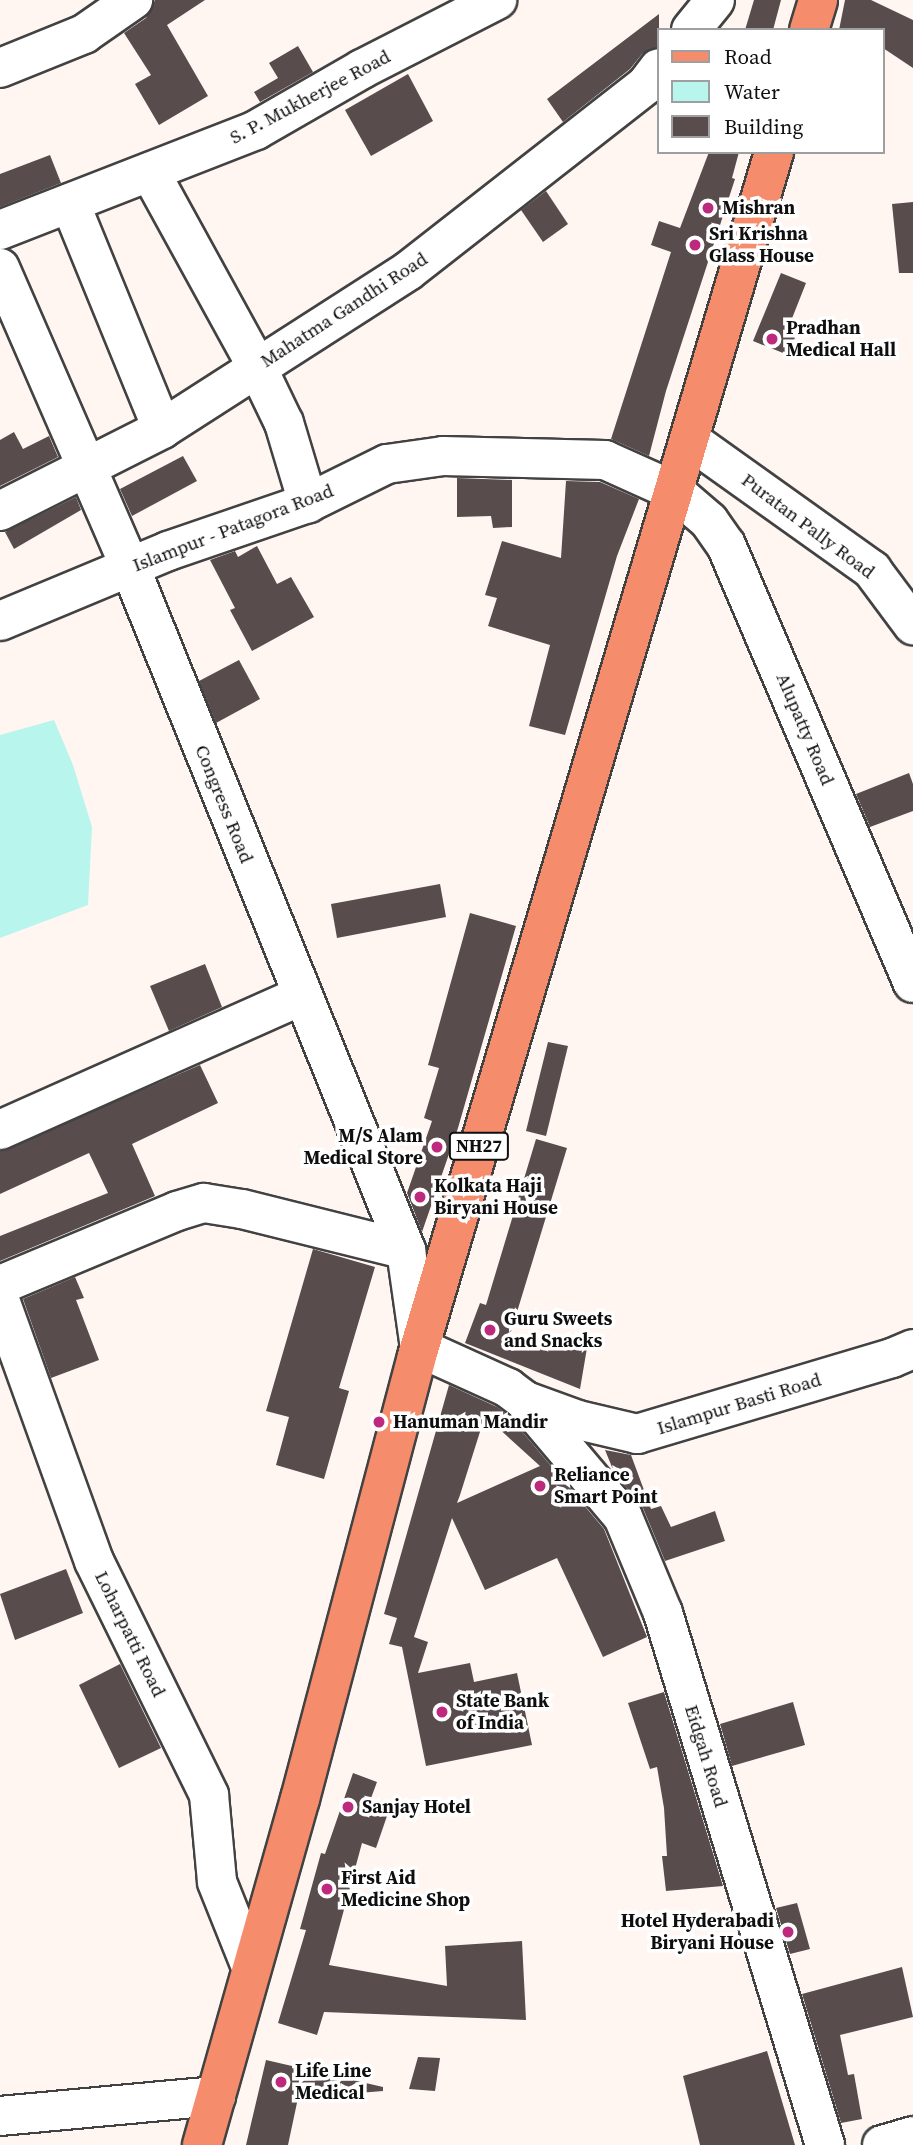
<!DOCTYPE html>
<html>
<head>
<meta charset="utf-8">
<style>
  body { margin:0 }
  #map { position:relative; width:913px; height:2145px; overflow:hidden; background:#fff6f2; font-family:"Source Serif 4",serif }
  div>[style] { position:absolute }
  .water>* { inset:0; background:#b8f5ec }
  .building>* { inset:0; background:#584c4d }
  .roads { filter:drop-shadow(2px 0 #424242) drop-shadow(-2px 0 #424242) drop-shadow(0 2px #424242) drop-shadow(0 -2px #424242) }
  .minor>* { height:38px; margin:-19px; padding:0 19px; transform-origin:19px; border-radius:19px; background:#fff }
  .major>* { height:38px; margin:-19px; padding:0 19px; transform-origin:19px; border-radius:19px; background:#f58d6c }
  .dots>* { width:19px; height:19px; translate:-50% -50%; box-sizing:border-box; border:4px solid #fff; border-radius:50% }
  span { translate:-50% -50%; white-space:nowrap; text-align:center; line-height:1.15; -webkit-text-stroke:7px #fff; paint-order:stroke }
  .shield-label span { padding:2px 5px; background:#fff; border:2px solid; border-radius:5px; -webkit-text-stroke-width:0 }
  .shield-label { font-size:18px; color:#0f0f0f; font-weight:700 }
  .street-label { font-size:19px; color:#0f0f0f }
  .poi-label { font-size:19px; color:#0f0f0f; font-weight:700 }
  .left { translate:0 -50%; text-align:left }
  .right { translate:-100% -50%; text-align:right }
  .legend { position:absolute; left:657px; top:28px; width:228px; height:126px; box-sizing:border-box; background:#fff; border:2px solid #9f9f9f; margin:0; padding:9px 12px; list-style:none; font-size:21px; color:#0f0f0f }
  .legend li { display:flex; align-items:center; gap:14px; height:35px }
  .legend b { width:35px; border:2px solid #9f9f9f }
</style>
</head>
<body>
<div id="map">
  <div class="water">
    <div style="clip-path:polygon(54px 720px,73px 765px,92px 827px,88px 905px,0 938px,0 735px)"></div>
  </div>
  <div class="building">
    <div style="clip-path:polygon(155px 0,205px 0,167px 25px,208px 96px,159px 125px,135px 84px,151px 75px,124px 33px,146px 18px)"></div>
    <div style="clip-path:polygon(754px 0,781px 0,773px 30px,745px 30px)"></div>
    <div style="clip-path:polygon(845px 0,871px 0,913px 20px,913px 68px,883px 48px,883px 30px,839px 30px)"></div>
    <div style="clip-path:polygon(659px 14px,659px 47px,642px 54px,630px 69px,563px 122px,547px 99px)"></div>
    <div style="clip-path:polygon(298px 46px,313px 72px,260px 102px,254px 92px,278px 78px,269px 63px)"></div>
    <div style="clip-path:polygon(408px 74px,433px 121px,371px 156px,345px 110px)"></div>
    <div style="clip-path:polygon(709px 152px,739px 152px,732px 178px,735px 179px,666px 391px,649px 456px,611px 439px,671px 252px,651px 245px,659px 221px,680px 228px)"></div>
    <div style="clip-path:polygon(50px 155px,61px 183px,0 207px,0 174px)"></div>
    <div style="clip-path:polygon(546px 191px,568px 224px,543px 242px,521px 210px)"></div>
    <div style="clip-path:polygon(913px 202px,913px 273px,899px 273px,892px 204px)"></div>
    <div style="clip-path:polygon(781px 273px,806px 283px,791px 321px,800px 325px,788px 355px,753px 341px)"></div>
    <div style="clip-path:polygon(14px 432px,23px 449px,49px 436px,58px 457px,0 486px,0 440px)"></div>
    <div style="clip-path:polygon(183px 456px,197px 481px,132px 516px,120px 489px)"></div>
    <div style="clip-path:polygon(457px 478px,512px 480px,512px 527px,493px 528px,491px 516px,457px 517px)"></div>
    <div style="clip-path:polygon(566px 481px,600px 482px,639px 499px,617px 556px,565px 735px,529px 726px,550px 645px,488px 626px,497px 598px,485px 595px,502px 541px,561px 558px)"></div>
    <div style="clip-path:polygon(76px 497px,81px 510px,14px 549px,5px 532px)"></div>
    <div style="clip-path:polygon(257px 546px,277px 584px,291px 577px,314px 617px,252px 651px,230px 610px,235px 608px,210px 560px,235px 551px,238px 557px)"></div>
    <div style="clip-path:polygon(239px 660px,260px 699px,216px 723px,199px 681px)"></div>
    <div style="clip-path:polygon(909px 773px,913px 784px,913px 811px,870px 827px,856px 794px)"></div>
    <div style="clip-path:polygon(440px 884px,446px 917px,337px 938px,331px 904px)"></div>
    <div style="clip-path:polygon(470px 913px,516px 926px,458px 1128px,422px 1232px,407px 1193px,432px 1121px,424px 1118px,439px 1068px,428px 1065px)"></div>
    <div style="clip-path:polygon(205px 964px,222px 1007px,169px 1031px,150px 986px)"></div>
    <div style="clip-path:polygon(548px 1042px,568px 1046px,546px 1136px,526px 1131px)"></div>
    <div style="clip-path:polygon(200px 1065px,218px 1103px,132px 1144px,155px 1196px,0 1261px,0 1236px,108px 1193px,89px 1153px,0 1194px,0 1151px)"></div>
    <div style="clip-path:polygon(536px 1139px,567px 1148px,510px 1335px,587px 1348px,580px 1389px,465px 1343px,480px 1303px,486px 1305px)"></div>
    <div style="clip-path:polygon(313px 1249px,375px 1267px,339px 1388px,349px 1391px,324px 1479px,276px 1465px,289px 1417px,266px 1411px)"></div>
    <div style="clip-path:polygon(75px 1277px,84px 1298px,76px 1300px,99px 1360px,51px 1378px,23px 1299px)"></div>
    <div style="clip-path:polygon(evenodd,449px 1385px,497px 1407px,509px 1416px,604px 1529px,647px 1637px,603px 1657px,557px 1558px,485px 1590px,452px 1518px,414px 1637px,428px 1642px,418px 1673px,470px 1663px,474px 1682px,517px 1673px,532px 1745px,426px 1766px,402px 1647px,389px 1644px,397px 1618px,384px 1614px,449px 1385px,485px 1416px,540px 1466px,457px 1503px,460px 1495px,485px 1416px)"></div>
    <div style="clip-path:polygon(605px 1450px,631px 1455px,651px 1509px,661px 1506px,671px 1527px,715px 1511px,725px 1541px,665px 1561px,643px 1508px,614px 1472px)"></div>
    <div style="clip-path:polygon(66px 1569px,83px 1613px,15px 1640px,0 1594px)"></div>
    <div style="clip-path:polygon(120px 1664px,161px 1748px,119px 1768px,79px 1685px)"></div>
    <div style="clip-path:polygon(664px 1692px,723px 1886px,666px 1891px,662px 1856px,667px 1856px,664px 1808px,657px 1767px,650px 1769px,628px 1703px)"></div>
    <div style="clip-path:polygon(793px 1702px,805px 1745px,732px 1766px,720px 1724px)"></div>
    <div style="clip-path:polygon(353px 1773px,377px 1782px,367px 1809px,387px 1816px,376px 1848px,362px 1843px,329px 1965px,447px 1986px,445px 1946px,522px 1941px,526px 2020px,324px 2012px,317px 2035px,278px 2023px,306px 1930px,300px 1929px,321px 1853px,325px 1854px)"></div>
    <div style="clip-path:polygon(797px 1903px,810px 1949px,790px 1954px,776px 1908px)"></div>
    <div style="clip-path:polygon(902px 1967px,913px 2017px,840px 2035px,848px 2075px,854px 2074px,862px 2119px,841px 2123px,802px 1994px)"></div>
    <div style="clip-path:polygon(767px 2051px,795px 2145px,700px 2145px,683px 2076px)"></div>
    <div style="clip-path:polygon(418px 2057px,440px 2058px,435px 2091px,409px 2089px)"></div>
    <div style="clip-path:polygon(266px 2060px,383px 2087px,383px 2091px,298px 2098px,288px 2145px,246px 2145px)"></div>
  </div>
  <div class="roads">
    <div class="minor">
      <div style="left:691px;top:30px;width:38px;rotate:-51deg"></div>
      <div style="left:0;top:68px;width:91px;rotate:-22deg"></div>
      <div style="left:84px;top:34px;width:60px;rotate:-34.8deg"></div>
      <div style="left:150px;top:172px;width:222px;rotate:61.2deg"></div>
      <div style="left:257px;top:367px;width:62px;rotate:64.3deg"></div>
      <div style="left:284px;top:423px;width:84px;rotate:73.3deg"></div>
      <div style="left:70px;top:203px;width:244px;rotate:67.8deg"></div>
      <div style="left:0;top:230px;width:275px;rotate:-21.3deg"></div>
      <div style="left:256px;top:130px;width:122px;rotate:-29.9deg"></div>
      <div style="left:362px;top:69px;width:152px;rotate:-27.1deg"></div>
      <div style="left:0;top:268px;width:326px;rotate:66.5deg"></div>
      <div style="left:130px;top:567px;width:737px;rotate:68deg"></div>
      <div style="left:406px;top:1250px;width:99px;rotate:81.9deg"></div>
      <div style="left:420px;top:1348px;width:97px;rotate:24.4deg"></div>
      <div style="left:508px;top:1388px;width:20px;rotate:37deg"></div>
      <div style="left:524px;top:1400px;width:153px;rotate:49.8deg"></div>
      <div style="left:623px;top:1517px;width:104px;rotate:67.4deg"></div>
      <div style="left:663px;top:1613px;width:556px;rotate:73.06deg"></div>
      <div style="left:690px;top:440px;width:224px;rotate:35.5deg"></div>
      <div style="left:872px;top:570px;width:69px;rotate:53.3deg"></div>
      <div style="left:0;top:511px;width:182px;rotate:-26.8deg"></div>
      <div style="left:162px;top:429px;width:292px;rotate:-32.7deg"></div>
      <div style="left:408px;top:271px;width:302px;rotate:-38deg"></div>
      <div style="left:646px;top:85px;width:21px;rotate:-53deg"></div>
      <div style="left:0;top:621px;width:182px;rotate:-22.6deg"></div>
      <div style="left:168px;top:551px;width:148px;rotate:-18.9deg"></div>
      <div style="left:308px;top:503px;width:88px;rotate:-26.3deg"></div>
      <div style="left:387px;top:464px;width:57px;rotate:-8.1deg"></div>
      <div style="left:443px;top:456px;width:162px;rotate:1.4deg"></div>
      <div style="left:605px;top:460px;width:76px;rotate:24.2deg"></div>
      <div style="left:674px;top:491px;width:46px;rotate:40.6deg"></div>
      <div style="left:709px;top:521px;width:29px;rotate:55deg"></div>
      <div style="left:726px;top:545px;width:476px;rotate:66.9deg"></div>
      <div style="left:0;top:1130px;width:329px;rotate:-24deg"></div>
      <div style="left:0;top:1285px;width:192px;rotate:-22.7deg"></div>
      <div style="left:177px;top:1211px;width:28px;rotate:-17deg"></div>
      <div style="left:204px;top:1203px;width:38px;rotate:9deg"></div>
      <div style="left:242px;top:1209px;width:169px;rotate:14deg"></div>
      <div style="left:0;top:1300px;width:277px;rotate:70.2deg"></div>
      <div style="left:94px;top:1561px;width:261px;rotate:63.8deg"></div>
      <div style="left:209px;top:1795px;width:87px;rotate:84.7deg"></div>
      <div style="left:217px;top:1882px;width:92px;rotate:68.2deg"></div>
      <div style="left:526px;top:1401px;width:55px;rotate:20.1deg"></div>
      <div style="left:578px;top:1420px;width:61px;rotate:13.3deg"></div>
      <div style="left:637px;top:1434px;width:266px;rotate:-16.6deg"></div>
      <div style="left:892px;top:1358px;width:23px;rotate:-23deg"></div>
      <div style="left:0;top:2116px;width:217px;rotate:-5.3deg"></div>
      <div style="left:882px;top:2145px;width:32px;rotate:-16deg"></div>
    </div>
    <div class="major">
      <div style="left:809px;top:30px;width:31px;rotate:-73deg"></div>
      <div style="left:202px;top:2145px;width:360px;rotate:-74.2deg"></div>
      <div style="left:300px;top:1799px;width:458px;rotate:-75.2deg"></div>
      <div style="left:417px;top:1356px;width:1256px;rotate:-73.48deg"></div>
    </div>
  </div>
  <div class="dots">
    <div style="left:708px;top:208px;background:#bd2a7d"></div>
    <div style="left:695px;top:245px;background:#bd2a7d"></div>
    <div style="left:772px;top:339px;background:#bd2a7d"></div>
    <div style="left:437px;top:1147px;background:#bd2a7d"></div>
    <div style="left:420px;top:1197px;background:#bd2a7d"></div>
    <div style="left:490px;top:1330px;background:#bd2a7d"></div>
    <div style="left:379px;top:1422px;background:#bd2a7d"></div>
    <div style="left:540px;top:1486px;background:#bd2a7d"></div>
    <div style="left:442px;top:1712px;background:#bd2a7d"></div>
    <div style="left:348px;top:1807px;background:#bd2a7d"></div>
    <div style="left:327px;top:1889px;background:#bd2a7d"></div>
    <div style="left:788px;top:1932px;background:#bd2a7d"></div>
    <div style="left:281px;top:2082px;background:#bd2a7d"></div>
  </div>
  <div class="shield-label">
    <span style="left:479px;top:1146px">NH27</span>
  </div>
  <div class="street-label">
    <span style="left:310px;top:97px;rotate:-28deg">S. P. Mukherjee Road</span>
    <span style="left:344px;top:310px;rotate:-33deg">Mahatma Gandhi Road</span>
    <span style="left:808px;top:526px;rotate:37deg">Puratan Pally Road</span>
    <span style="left:233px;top:528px;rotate:-21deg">Islampur - Patagora Road</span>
    <span style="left:805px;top:729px;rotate:67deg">Alupatty Road</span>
    <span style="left:224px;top:804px;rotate:68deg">Congress Road</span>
    <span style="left:739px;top:1404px;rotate:-17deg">Islampur Basti Road</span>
    <span style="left:130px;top:1634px;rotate:64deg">Loharpatti Road</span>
    <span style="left:706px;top:1756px;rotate:73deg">Eidgah Road</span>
  </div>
  <div class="poi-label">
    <span class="left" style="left:722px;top:208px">Mishran</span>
    <span class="left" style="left:709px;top:245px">Sri Krishna<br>Glass House</span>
    <span class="left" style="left:786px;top:339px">Pradhan<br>Medical Hall</span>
    <span class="right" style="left:423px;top:1147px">M/S Alam<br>Medical Store</span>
    <span class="left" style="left:434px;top:1197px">Kolkata Haji<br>Biryani House</span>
    <span class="left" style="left:504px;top:1330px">Guru Sweets<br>and Snacks</span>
    <span class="left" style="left:393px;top:1422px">Hanuman Mandir</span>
    <span class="left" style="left:554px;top:1486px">Reliance<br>Smart Point</span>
    <span class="left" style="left:456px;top:1712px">State Bank<br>of India</span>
    <span class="left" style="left:362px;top:1807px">Sanjay Hotel</span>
    <span class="left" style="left:341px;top:1889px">First Aid<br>Medicine Shop</span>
    <span class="right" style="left:774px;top:1932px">Hotel Hyderabadi<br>Biryani House</span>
    <span class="left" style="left:295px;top:2082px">Life Line<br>Medical</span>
  </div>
  <ul class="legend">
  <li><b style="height:9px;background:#f58d6c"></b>Road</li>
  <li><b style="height:19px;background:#b8f5ec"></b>Water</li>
  <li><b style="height:19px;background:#584c4d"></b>Building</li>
  </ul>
</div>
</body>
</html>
